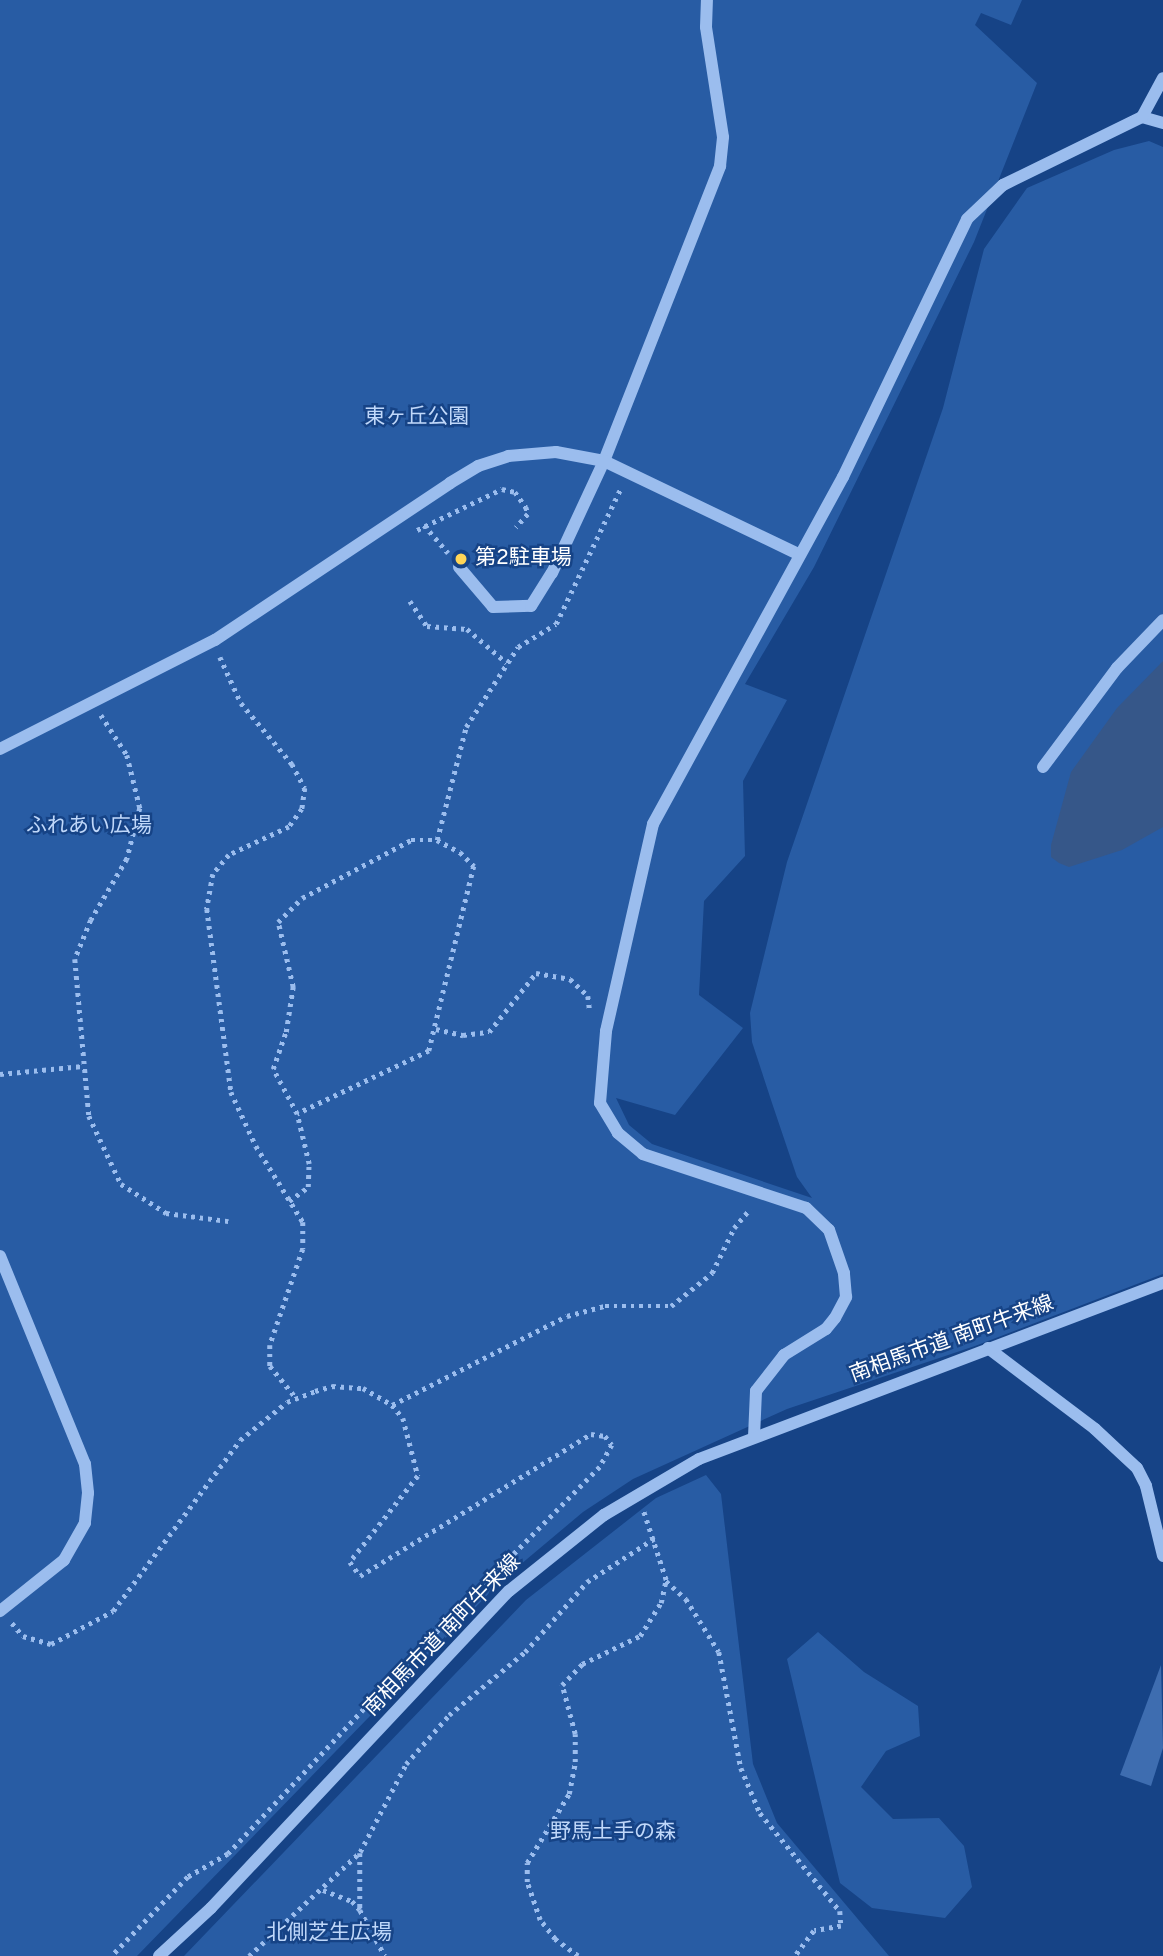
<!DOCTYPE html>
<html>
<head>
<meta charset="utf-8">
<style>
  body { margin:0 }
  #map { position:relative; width:1163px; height:1956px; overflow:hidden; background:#164386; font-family:Overpass,"Noto Sans JP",sans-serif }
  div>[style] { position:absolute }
  .green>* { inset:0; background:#285ca4 }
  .water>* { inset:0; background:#365789 }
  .building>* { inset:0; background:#3e6db0 }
  .path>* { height:4.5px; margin-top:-2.25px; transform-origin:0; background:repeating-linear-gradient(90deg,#9bbdee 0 3.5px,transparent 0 8.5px) }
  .minor>* { height:12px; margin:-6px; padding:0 6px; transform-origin:6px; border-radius:6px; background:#9bbdee }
  .dots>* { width:19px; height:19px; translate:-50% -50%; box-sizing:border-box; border:4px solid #164386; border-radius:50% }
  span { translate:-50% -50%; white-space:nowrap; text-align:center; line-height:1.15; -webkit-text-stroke:5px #164386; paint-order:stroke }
  .park-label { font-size:21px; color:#c0d8fa }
  .poi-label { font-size:21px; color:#fff }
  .left { translate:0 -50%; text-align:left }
  .street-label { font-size:21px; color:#fff }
</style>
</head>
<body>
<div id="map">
  <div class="green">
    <div style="clip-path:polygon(0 0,1022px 0,1011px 25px,981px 13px,975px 25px,1037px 83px,974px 242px,814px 567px,745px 684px,787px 700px,743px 781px,745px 856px,704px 901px,699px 995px,743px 1028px,675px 1115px,616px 1098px,629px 1125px,652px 1144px,812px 1198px,797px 1177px,772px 1103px,752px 1042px,750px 1013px,787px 862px,943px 408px,984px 249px,1027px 188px,1114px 150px,1149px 141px,1163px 147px,1163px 1274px,975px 1346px,787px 1409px,633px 1479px,583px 1512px,502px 1580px,137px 1956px,0 1956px)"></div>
    <div style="clip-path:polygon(706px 1475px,721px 1494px,753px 1764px,777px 1823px,889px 1956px,184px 1956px,526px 1600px,656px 1498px)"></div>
    <div style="clip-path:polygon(818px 1632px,864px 1672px,918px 1706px,920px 1736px,886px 1751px,861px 1787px,893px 1819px,939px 1818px,964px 1846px,972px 1887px,945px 1918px,872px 1908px,840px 1883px,787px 1659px)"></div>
  </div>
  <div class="water">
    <div style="clip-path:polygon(1163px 661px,1163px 827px,1122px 850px,1069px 867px,1059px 863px,1051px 857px,1051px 845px,1071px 772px,1117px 708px)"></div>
  </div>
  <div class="building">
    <div style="clip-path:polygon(1161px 1665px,1163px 1748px,1151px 1786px,1120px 1775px)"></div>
  </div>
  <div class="path">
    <div style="left:424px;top:525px;width:37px;rotate:49deg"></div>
    <div style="left:417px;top:530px;width:94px;rotate:-25.8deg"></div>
    <div style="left:502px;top:489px;width:13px;rotate:13deg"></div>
    <div style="left:515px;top:492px;width:19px;rotate:54deg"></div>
    <div style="left:526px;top:507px;width:7px;rotate:74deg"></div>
    <div style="left:528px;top:514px;width:18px;rotate:131deg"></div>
    <div style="left:410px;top:601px;width:30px;rotate:56deg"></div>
    <div style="left:427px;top:626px;width:40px;rotate:4.3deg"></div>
    <div style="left:467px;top:629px;width:52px;rotate:40.4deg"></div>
    <div style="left:220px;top:657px;width:51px;rotate:65.5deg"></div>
    <div style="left:241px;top:703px;width:80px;rotate:50.1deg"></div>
    <div style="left:292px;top:764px;width:27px;rotate:62deg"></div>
    <div style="left:305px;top:788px;width:21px;rotate:98deg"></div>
    <div style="left:302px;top:809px;width:22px;rotate:126deg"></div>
    <div style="left:289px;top:827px;width:66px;rotate:155deg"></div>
    <div style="left:229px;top:855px;width:25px;rotate:130deg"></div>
    <div style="left:213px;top:874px;width:36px;rotate:100deg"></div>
    <div style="left:207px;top:909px;width:185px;rotate:82.5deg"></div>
    <div style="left:231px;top:1092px;width:60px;rotate:65.2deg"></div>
    <div style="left:256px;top:1146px;width:89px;rotate:58.3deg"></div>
    <div style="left:303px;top:1222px;width:27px;rotate:90deg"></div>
    <div style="left:303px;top:1249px;width:102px;rotate:109deg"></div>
    <div style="left:270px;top:1345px;width:21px;rotate:90deg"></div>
    <div style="left:270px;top:1366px;width:43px;rotate:50.7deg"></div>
    <div style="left:101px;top:715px;width:48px;rotate:57deg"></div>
    <div style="left:127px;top:755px;width:55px;rotate:76.2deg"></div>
    <div style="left:140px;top:808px;width:53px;rotate:104.3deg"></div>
    <div style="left:127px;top:859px;width:71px;rotate:120.5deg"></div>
    <div style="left:91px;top:920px;width:42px;rotate:112.3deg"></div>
    <div style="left:75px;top:959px;width:158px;rotate:84.9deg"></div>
    <div style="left:89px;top:1116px;width:75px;rotate:64.8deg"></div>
    <div style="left:121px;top:1184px;width:54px;rotate:32.8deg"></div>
    <div style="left:166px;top:1213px;width:63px;rotate:7.4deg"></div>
    <div style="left:437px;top:840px;width:117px;rotate:-75.6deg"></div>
    <div style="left:466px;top:727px;width:95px;rotate:-57deg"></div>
    <div style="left:518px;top:647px;width:44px;rotate:-31.2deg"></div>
    <div style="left:556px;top:624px;width:151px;rotate:-64.5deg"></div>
    <div style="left:436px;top:1029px;width:28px;rotate:13deg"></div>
    <div style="left:463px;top:1035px;width:26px;rotate:-7deg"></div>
    <div style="left:489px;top:1032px;width:75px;rotate:-51.5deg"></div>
    <div style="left:536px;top:973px;width:35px;rotate:10deg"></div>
    <div style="left:570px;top:979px;width:25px;rotate:43deg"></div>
    <div style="left:588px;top:996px;width:16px;rotate:83deg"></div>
    <div style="left:0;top:1074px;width:83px;rotate:-5.5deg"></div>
    <div style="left:289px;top:1201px;width:24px;rotate:-36deg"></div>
    <div style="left:308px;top:1187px;width:23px;rotate:-88deg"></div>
    <div style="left:309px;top:1164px;width:51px;rotate:-103.5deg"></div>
    <div style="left:297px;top:1114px;width:51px;rotate:-118.1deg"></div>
    <div style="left:273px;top:1069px;width:39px;rotate:-71deg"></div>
    <div style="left:286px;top:1032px;width:46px;rotate:-81.2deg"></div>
    <div style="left:293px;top:987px;width:67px;rotate:-103deg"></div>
    <div style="left:278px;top:922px;width:34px;rotate:-45deg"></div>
    <div style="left:302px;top:898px;width:123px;rotate:-28deg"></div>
    <div style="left:411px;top:840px;width:26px"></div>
    <div style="left:437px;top:840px;width:26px;rotate:28deg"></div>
    <div style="left:460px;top:852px;width:20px;rotate:45deg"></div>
    <div style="left:474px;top:866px;width:190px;rotate:103.7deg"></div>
    <div style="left:429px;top:1051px;width:146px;rotate:154.5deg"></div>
    <div style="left:392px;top:1405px;width:196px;rotate:-27deg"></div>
    <div style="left:567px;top:1316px;width:39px;rotate:-15deg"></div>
    <div style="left:605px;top:1306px;width:66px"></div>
    <div style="left:671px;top:1306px;width:53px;rotate:-38.8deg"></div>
    <div style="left:712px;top:1273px;width:50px;rotate:-63.9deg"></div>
    <div style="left:734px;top:1228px;width:25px;rotate:-50deg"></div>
    <div style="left:666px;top:1581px;width:27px;rotate:42deg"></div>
    <div style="left:686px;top:1599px;width:62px;rotate:58.1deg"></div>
    <div style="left:719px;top:1652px;width:118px;rotate:79.3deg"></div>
    <div style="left:741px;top:1768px;width:49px;rotate:67.1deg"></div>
    <div style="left:760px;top:1813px;width:127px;rotate:50.8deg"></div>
    <div style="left:840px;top:1911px;width:15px;rotate:86deg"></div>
    <div style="left:841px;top:1926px;width:27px;rotate:170deg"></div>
    <div style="left:814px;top:1931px;width:31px;rotate:127deg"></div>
    <div style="left:12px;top:1623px;width:17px;rotate:50deg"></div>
    <div style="left:23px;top:1636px;width:29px;rotate:16deg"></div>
    <div style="left:51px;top:1644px;width:70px;rotate:-28deg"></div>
    <div style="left:113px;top:1611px;width:213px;rotate:-53.4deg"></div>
    <div style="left:240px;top:1440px;width:60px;rotate:-39deg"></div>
    <div style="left:287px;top:1402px;width:30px;rotate:-21deg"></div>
    <div style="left:315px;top:1391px;width:18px;rotate:-16deg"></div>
    <div style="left:332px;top:1386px;width:31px;rotate:4deg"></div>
    <div style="left:363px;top:1388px;width:34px;rotate:30deg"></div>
    <div style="left:392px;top:1405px;width:17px;rotate:50deg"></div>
    <div style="left:403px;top:1418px;width:60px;rotate:75.5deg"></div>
    <div style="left:418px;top:1476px;width:110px;rotate:128.3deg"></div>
    <div style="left:350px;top:1562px;width:17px;rotate:54deg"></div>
    <div style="left:360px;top:1576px;width:271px;rotate:-31.6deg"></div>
    <div style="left:591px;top:1434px;width:14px;rotate:8deg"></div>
    <div style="left:605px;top:1436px;width:11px;rotate:52deg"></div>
    <div style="left:612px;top:1445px;width:25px;rotate:119deg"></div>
    <div style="left:600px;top:1467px;width:245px;rotate:134.7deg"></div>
    <div style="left:428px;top:1641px;width:292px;rotate:133.2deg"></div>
    <div style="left:228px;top:1854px;width:46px;rotate:150.1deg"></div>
    <div style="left:188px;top:1877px;width:110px;rotate:133.9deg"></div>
    <div style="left:360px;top:1853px;width:57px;rotate:90deg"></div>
    <div style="left:360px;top:1910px;width:52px;rotate:61.5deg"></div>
    <div style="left:323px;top:1890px;width:31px;rotate:21deg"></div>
    <div style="left:352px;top:1901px;width:12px;rotate:48deg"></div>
    <div style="left:249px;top:1956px;width:152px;rotate:-43.1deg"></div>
    <div style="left:360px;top:1852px;width:99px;rotate:-62.4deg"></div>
    <div style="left:406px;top:1764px;width:65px;rotate:-48.7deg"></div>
    <div style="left:449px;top:1715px;width:99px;rotate:-39.7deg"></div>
    <div style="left:525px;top:1652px;width:94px;rotate:-48.5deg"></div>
    <div style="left:587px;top:1582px;width:81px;rotate:-32.9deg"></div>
    <div style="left:578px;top:1956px;width:29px;rotate:-144deg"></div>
    <div style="left:555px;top:1939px;width:24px;rotate:-128deg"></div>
    <div style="left:540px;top:1920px;width:40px;rotate:-108.9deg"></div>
    <div style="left:527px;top:1882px;width:19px;rotate:-90deg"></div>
    <div style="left:527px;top:1863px;width:81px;rotate:-58.7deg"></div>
    <div style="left:569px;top:1794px;width:33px;rotate:-79deg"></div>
    <div style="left:575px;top:1762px;width:28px;rotate:-90deg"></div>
    <div style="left:575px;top:1734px;width:51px;rotate:-104.9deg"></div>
    <div style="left:562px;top:1685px;width:29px;rotate:-46deg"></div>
    <div style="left:582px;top:1664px;width:64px;rotate:-25.8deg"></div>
    <div style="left:640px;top:1636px;width:39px;rotate:-58deg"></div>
    <div style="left:661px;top:1603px;width:24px;rotate:-78deg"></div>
    <div style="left:666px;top:1580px;width:74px;rotate:-108.2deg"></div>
  </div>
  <div class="minor">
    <div style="left:1142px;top:117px;width:22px;rotate:16deg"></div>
    <div style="left:459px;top:567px;width:52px;rotate:49.6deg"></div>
    <div style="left:493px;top:607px;width:38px;rotate:-2deg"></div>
    <div style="left:531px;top:606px;width:39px;rotate:-58deg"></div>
    <div style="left:552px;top:573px;width:123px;rotate:-65.1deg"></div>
    <div style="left:604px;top:461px;width:317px;rotate:-68.5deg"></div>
    <div style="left:720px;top:166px;width:29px;rotate:-84deg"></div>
    <div style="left:723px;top:137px;width:111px;rotate:-98.8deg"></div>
    <div style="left:706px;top:27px;width:27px;rotate:-88deg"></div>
    <div style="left:0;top:749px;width:241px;rotate:-26.9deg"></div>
    <div style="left:215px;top:640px;width:283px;rotate:-33.7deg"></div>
    <div style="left:450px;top:483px;width:33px;rotate:-31deg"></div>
    <div style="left:478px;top:466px;width:32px;rotate:-18deg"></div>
    <div style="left:508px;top:456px;width:48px;rotate:-4.8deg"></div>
    <div style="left:556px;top:452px;width:49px;rotate:10.6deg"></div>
    <div style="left:604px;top:461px;width:217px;rotate:25.6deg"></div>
    <div style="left:1043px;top:767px;width:124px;rotate:-53.2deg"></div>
    <div style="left:1117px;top:668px;width:66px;rotate:-46.2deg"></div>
    <div style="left:0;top:1256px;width:225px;rotate:67.8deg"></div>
    <div style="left:85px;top:1464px;width:29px;rotate:84deg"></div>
    <div style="left:88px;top:1493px;width:30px;rotate:96deg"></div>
    <div style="left:85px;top:1523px;width:43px;rotate:119.6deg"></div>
    <div style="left:64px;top:1560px;width:82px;rotate:141.4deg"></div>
    <div style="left:988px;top:1348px;width:134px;rotate:37.1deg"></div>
    <div style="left:1095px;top:1429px;width:57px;rotate:42.9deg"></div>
    <div style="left:1137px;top:1468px;width:20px;rotate:63deg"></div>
    <div style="left:1146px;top:1486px;width:72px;rotate:76.3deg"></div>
    <div style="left:754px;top:1437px;width:46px;rotate:-87.5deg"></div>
    <div style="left:756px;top:1391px;width:46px;rotate:-52.1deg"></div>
    <div style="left:784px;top:1355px;width:49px;rotate:-31.8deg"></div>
    <div style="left:826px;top:1329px;width:14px;rotate:-51deg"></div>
    <div style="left:835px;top:1318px;width:24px;rotate:-62deg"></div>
    <div style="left:846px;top:1297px;width:24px;rotate:-95deg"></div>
    <div style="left:844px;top:1273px;width:46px;rotate:-109.2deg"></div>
    <div style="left:829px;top:1230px;width:32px;rotate:-136deg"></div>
    <div style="left:806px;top:1208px;width:172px;rotate:-161.7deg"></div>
    <div style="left:643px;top:1154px;width:33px;rotate:-140deg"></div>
    <div style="left:618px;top:1133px;width:35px;rotate:-121deg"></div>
    <div style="left:600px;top:1103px;width:72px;rotate:-85.2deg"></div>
    <div style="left:606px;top:1031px;width:212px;rotate:-77.2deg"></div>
    <div style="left:653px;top:824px;width:396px;rotate:-61.3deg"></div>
    <div style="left:843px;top:477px;width:286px;rotate:-64.3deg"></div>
    <div style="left:967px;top:219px;width:50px;rotate:-43.4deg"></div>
    <div style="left:1003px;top:185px;width:155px;rotate:-26.1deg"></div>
    <div style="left:1142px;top:117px;width:44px;rotate:-61.7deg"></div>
    <div style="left:159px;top:1956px;width:71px;rotate:-42.7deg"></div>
    <div style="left:211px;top:1908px;width:435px;rotate:-46.8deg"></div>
    <div style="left:509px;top:1591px;width:122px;rotate:-38.7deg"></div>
    <div style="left:604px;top:1515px;width:110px;rotate:-30.5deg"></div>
    <div style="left:699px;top:1459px;width:496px;rotate:-20.8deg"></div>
  </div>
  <div class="dots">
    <div style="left:461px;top:559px;background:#ffd557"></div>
  </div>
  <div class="park-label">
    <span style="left:417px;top:418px">東ヶ丘公園</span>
    <span style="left:89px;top:827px">ふれあい広場</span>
    <span style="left:613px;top:1833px">野馬土手の森</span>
    <span style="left:329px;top:1934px">北側芝生広場</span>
  </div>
  <div class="poi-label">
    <span class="left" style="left:475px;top:559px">第2駐車場</span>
  </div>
  <div class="street-label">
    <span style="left:952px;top:1340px;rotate:-20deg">南相馬市道 南町牛来線</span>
    <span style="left:443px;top:1636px;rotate:-46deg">南相馬市道 南町牛来線</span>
  </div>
</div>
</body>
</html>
